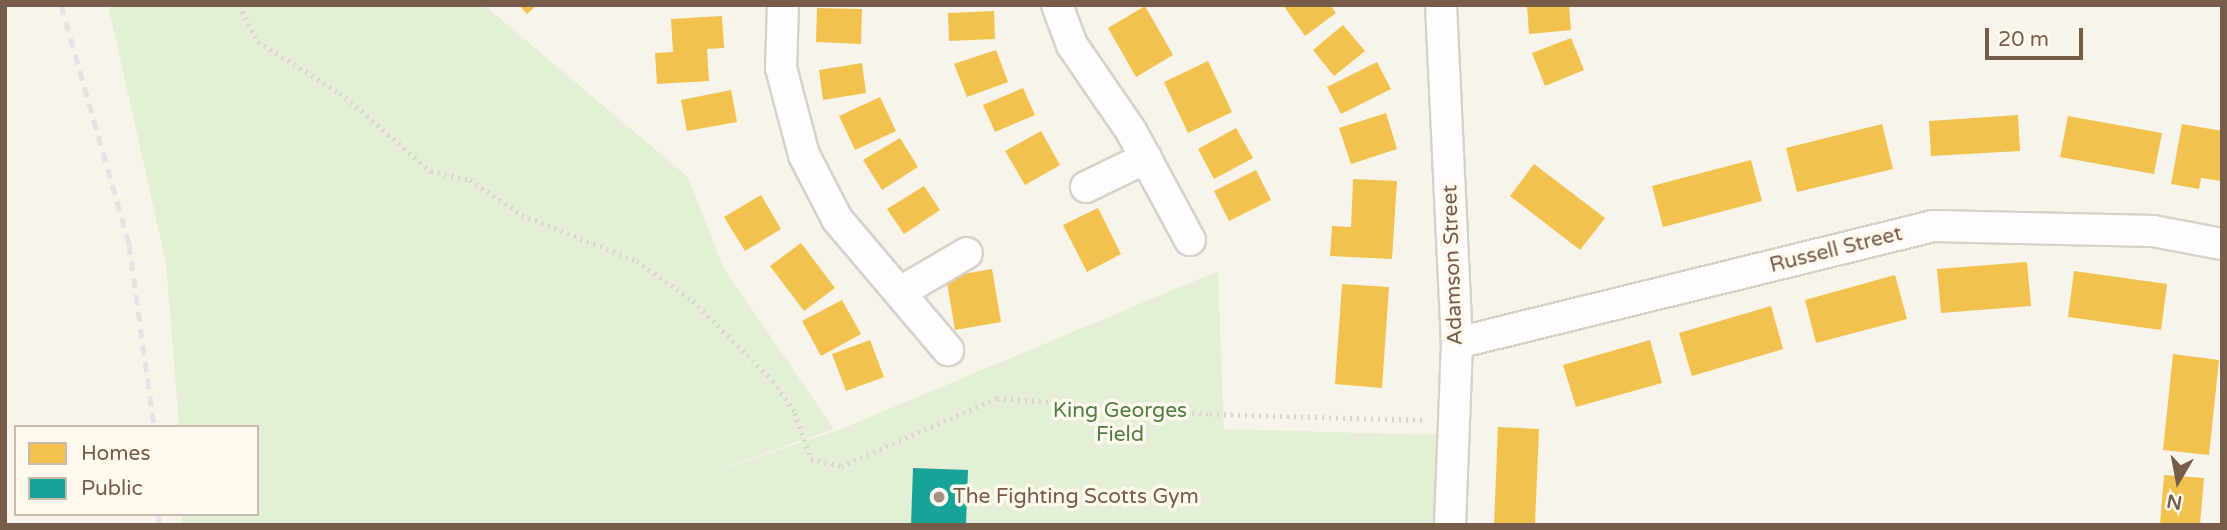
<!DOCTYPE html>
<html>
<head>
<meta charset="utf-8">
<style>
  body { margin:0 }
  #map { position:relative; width:2227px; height:530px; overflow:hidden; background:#f8f4ec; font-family:"Varela Round",sans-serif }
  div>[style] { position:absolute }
  .green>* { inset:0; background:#e4f0d6 }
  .homes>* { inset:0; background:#f2c14e }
  .public>* { inset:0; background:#17a398 }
  .path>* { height:4.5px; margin-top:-2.25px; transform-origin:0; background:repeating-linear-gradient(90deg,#dbd3cd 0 2px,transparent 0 7px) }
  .roads { filter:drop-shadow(2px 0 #d7d1ca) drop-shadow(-2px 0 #d7d1ca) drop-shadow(0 2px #d7d1ca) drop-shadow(0 -2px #d7d1ca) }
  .street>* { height:30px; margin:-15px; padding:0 15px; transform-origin:15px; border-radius:15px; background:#fefdfc }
  .rail>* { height:5px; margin-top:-2.5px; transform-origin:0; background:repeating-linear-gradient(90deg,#e5e3e5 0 10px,transparent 0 17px) }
  .dots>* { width:19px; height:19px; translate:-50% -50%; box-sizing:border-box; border:4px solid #fff9ee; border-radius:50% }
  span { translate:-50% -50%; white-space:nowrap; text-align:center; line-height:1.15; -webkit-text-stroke:7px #fff9ee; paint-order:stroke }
  .street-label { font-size:21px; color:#785c4a }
  .park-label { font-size:21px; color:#527e42 }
  .poi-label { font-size:21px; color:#785c4a }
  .left { translate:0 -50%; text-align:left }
  .frame { position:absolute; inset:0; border:7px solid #785c4a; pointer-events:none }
  .legend { position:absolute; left:14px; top:425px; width:245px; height:91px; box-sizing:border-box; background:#fff9ee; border:2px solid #c9baac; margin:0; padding:9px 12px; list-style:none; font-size:21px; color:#785c4a }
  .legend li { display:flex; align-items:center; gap:14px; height:35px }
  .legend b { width:35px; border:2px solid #c9baac }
  .north { position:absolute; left:2143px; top:446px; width:70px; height:70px; -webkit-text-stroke:5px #fff9ee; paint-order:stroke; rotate:190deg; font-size:19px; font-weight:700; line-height:28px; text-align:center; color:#785c4a }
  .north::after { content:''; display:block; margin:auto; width:24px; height:32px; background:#785c4a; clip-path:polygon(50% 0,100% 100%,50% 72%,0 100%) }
  .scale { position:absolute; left:1985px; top:28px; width:98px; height:32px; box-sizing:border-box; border:4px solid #785c4a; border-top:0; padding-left:9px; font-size:21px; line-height:24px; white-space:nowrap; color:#785c4a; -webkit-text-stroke:5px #fff9ee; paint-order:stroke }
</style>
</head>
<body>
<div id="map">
  <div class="green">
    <div style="clip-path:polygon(108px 5px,484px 5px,688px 177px,723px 267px,834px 429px,706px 474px,841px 429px,1218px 271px,1224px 429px,1440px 435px,1434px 525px,181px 525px,182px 514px,257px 514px,257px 427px,179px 427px,166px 263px)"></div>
  </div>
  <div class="homes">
    <div style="clip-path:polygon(519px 5px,537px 5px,527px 14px)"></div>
    <div style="clip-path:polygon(1283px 5px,1330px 5px,1336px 13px,1305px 36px)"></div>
    <div style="clip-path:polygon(1527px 5px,1569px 5px,1571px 30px,1529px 34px)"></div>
    <div style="clip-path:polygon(1145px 6px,1173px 55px,1136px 77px,1108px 28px)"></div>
    <div style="clip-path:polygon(817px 8px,862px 9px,861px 44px,816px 42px)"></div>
    <div style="clip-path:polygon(994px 11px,995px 39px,949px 41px,948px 13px)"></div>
    <div style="clip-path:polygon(722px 16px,724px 48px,707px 49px,709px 81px,657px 84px,655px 53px,673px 52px,671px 19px)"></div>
    <div style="clip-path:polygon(1343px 25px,1365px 51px,1334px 76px,1313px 50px)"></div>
    <div style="clip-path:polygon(1571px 38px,1584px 70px,1545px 86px,1532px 53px)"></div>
    <div style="clip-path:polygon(996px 50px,1008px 82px,967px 97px,954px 64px)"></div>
    <div style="clip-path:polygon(1208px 61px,1232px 112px,1188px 133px,1164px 82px)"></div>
    <div style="clip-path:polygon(1377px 62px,1391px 89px,1341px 114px,1327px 87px)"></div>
    <div style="clip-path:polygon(862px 63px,866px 93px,823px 100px,819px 70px)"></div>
    <div style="clip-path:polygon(1023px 88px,1035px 115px,995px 132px,983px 105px)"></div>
    <div style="clip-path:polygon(731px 90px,737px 122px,687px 131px,681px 100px)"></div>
    <div style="clip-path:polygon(880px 97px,896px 131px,855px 150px,839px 116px)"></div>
    <div style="clip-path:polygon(1386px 113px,1397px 149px,1351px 164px,1339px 128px)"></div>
    <div style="clip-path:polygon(2018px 115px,2020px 151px,1931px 156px,1929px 121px)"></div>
    <div style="clip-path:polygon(2068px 116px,2162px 133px,2154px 174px,2060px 157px)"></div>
    <div style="clip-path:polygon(1882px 124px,1893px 169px,1797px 192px,1786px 148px)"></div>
    <div style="clip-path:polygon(2182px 124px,2222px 131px,2222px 181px,2201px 178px,2199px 189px,2171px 184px)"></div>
    <div style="clip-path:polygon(1236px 128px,1253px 158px,1214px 179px,1198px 149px)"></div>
    <div style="clip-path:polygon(1041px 131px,1060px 165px,1025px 185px,1005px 151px)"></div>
    <div style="clip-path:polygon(900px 138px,918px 167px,882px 190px,863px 160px)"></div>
    <div style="clip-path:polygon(1751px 160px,1762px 201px,1663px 227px,1652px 186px)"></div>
    <div style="clip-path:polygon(1534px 164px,1605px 218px,1580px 250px,1510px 196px)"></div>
    <div style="clip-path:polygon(1256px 170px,1271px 200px,1229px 221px,1214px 191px)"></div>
    <div style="clip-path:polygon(1353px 179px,1397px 181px,1392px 259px,1330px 256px,1332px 226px,1351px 227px)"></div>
    <div style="clip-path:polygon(924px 186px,940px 210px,904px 234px,887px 209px)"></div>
    <div style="clip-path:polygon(761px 195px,781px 229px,745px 251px,724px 217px)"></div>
    <div style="clip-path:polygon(1098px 208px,1121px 254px,1087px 272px,1063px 225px)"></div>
    <div style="clip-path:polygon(801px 243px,835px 288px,804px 311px,770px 266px)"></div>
    <div style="clip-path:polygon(2027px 262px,2031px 306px,1941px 313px,1937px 269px)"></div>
    <div style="clip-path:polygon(992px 269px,1001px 322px,955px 330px,946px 277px)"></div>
    <div style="clip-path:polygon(2074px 271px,2167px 284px,2161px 330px,2068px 317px)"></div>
    <div style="clip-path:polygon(1895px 275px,1907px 319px,1816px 343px,1805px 300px)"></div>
    <div style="clip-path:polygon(1342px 284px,1389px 287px,1382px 388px,1335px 384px)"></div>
    <div style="clip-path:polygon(842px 300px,861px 334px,821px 356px,802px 321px)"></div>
    <div style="clip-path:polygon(1771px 306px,1783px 349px,1692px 376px,1679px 333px)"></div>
    <div style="clip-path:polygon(870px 340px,884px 377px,846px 391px,832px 354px)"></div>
    <div style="clip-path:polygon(1650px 340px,1662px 383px,1576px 407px,1563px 365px)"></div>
    <div style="clip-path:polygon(2173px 354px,2219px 360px,2209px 455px,2163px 450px)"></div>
    <div style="clip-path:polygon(1498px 427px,1539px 429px,1535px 525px,1494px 524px)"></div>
    <div style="clip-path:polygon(2164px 475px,2204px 478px,2200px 525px,2160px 525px)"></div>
  </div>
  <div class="public">
    <div style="clip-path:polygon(913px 468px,968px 470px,966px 525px,911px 525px)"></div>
  </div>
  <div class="path">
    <div style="left:239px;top:5px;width:42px;rotate:62.8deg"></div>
    <div style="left:258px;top:42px;width:97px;rotate:31.9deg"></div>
    <div style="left:340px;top:93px;width:120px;rotate:40.6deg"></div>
    <div style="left:431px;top:171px;width:40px;rotate:13deg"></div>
    <div style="left:470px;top:180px;width:63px;rotate:33.9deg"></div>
    <div style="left:522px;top:215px;width:124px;rotate:21.8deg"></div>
    <div style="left:637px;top:261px;width:69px;rotate:35.5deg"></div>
    <div style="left:693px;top:301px;width:113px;rotate:45deg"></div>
    <div style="left:773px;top:381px;width:39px;rotate:55deg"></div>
    <div style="left:795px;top:413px;width:49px;rotate:70.8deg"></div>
    <div style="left:811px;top:459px;width:31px;rotate:13deg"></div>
    <div style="left:841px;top:466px;width:170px;rotate:-23.6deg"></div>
    <div style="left:997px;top:398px;width:214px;rotate:4.3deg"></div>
    <div style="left:1210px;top:414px;width:214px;rotate:1.6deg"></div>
  </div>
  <div class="roads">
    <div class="street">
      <div style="left:783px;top:5px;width:63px;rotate:91.8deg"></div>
      <div style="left:781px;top:68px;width:90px;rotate:75.2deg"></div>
      <div style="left:804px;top:155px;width:72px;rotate:62.7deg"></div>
      <div style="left:837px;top:219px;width:172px;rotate:49.7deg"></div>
      <div style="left:1057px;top:5px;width:43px;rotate:69.4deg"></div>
      <div style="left:1072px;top:45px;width:104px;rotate:55.5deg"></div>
      <div style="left:1131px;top:131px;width:124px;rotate:61.6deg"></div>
      <div style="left:1441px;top:5px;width:338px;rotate:87.3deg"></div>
      <div style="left:1457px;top:343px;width:182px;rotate:92.2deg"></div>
      <div style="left:1086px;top:187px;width:67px;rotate:-25.8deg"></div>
      <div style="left:902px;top:291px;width:75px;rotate:-30.3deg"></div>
      <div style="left:1457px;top:343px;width:490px;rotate:-13.8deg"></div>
      <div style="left:1933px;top:226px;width:220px;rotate:1.3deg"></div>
      <div style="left:2153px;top:231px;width:70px;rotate:10.7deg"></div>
    </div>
  </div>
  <div class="rail">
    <div style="left:61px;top:5px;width:248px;rotate:74.1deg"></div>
    <div style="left:129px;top:244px;width:185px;rotate:82.2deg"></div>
    <div style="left:159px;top:514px;width:11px;rotate:90deg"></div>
  </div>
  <div class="dots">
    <div style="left:939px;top:497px;background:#a59183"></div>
  </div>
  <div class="street-label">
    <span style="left:1836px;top:250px;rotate:-14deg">Russell Street</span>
    <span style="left:1453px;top:265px;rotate:-92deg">Adamson Street</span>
  </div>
  <div class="park-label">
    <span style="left:1120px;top:423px">King Georges<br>Field</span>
  </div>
  <div class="poi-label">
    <span class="left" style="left:953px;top:497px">The Fighting Scotts Gym</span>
  </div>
  <div class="frame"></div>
  <ul class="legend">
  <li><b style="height:19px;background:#f2c14e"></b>Homes</li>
  <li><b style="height:19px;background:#17a398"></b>Public</li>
  </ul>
  <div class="north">N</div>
  <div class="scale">20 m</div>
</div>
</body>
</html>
